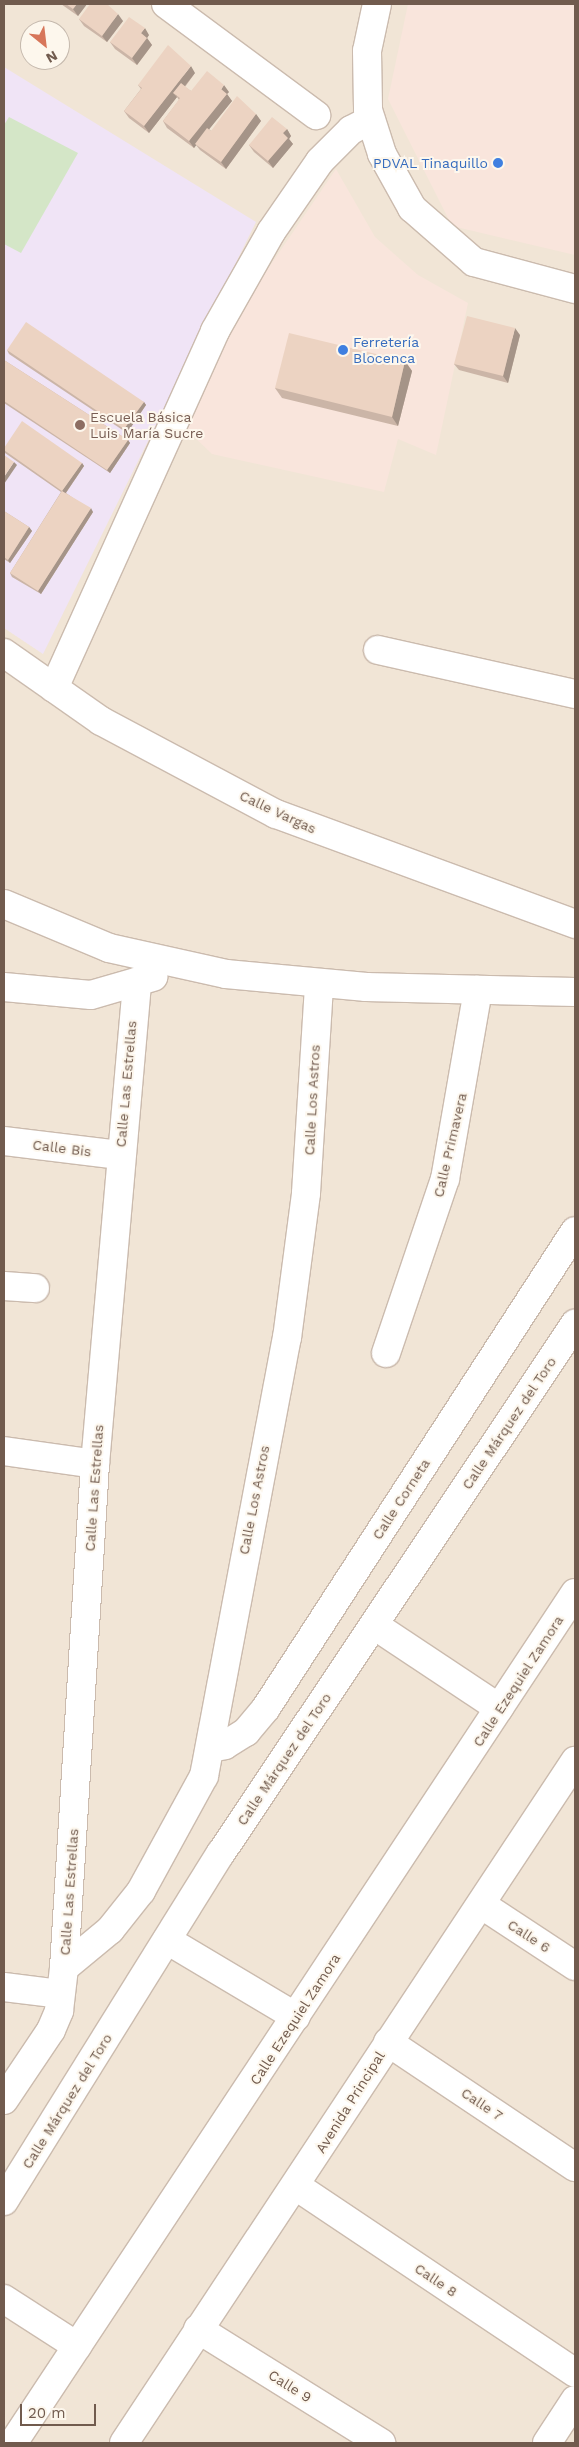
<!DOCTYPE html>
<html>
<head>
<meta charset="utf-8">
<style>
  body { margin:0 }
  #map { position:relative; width:579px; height:2447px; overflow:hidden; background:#faf3e7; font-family:"Work Sans",sans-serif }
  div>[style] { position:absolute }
  .residential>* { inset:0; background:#f1e5d6 }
  .commercial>* { inset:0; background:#f9e5dc }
  .education>* { inset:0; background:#f0e4f6 }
  .green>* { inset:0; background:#d4e6c7 }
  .roads { filter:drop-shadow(1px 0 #cbbbae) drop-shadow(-1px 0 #cbbbae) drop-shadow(0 1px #cbbbae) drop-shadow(0 -1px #cbbbae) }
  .minor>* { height:28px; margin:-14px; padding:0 14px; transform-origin:14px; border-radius:14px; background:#fff }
  .wall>* { inset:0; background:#cbb5a7 }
  .shaded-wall>* { inset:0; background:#a59488 }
  .building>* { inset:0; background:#ecd3c2 }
  .dots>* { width:14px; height:14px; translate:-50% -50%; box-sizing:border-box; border:2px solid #fdf7ed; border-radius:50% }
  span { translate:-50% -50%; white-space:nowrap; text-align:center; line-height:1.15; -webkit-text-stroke:4px #fdf7ed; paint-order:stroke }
  .shop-label { font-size:14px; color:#366cbe }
  .right { translate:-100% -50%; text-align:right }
  .left { translate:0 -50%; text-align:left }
  .education-label { font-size:14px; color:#785e54 }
  .street-label { font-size:14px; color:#715b4e }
  .frame { position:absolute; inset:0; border:5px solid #715b4e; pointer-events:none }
  .north { position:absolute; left:20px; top:20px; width:50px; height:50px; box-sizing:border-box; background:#fdf7ed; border:1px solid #c5b9ad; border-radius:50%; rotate:151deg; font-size:14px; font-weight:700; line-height:20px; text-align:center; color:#715b4e }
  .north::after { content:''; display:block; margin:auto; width:18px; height:22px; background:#d7765a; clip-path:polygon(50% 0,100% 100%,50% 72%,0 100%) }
  .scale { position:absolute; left:20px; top:2404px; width:76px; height:22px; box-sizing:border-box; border:2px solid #715b4e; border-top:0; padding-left:6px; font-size:15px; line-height:18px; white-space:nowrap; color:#715b4e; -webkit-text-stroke:4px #fdf7ed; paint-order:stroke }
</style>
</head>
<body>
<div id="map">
  <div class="residential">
    <div style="clip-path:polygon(evenodd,4px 4px,575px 4px,575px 2443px,4px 2443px,4px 4px,30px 30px,60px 30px,60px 60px,30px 60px,30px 30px)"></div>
  </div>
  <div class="commercial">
    <div style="clip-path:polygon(408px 4px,575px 4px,575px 255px,452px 226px,388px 99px)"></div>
    <div style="clip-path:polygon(336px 169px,375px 237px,418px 275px,468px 303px,436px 455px,398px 439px,384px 492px,212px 454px,187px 430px,229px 326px)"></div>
  </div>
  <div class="education">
    <div style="clip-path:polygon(4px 67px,256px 222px,43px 654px,4px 628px)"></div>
  </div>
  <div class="green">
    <div style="clip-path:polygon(9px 117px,78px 153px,21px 253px,4px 244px,4px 125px)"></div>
  </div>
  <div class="roads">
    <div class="minor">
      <div style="left:166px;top:4px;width:187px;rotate:36.5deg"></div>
      <div style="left:377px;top:4px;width:48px;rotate:102deg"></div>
      <div style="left:367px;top:51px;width:59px;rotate:89deg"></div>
      <div style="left:368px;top:110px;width:46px;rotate:72.3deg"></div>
      <div style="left:382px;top:154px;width:62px;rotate:60.9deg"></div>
      <div style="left:412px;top:208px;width:82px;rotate:41.1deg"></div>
      <div style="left:474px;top:262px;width:105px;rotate:15deg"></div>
      <div style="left:378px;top:650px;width:202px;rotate:12.6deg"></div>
      <div style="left:4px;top:653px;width:118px;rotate:35deg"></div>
      <div style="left:101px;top:721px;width:198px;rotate:28deg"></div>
      <div style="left:276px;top:814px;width:319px;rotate:20.2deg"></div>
      <div style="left:54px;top:688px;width:392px;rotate:-65.7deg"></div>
      <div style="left:215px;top:331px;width:114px;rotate:-60.5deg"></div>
      <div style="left:271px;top:232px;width:86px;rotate:-55.4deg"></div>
      <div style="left:320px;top:161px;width:44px;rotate:-45deg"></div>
      <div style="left:351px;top:130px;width:22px;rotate:-27deg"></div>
      <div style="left:4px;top:904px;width:114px;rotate:22.7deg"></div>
      <div style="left:109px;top:948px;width:120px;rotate:12.5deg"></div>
      <div style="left:226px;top:974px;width:141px;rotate:5.3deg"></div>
      <div style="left:366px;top:987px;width:209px;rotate:1.4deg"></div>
      <div style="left:4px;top:987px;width:87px;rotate:5.3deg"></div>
      <div style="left:91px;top:995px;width:65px;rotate:-16.2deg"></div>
      <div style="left:4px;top:1141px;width:117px;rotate:6.9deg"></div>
      <div style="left:4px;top:1286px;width:31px;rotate:4deg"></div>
      <div style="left:386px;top:1353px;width:184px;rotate:-71.3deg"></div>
      <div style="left:445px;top:1179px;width:192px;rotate:-80.1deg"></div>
      <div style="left:4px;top:1451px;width:92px;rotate:8.1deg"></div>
      <div style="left:374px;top:1625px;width:150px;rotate:33.6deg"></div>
      <div style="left:210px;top:1748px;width:15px;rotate:-11deg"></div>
      <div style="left:225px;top:1745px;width:25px;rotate:-32deg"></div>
      <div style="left:246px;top:1732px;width:31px;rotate:-50deg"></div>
      <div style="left:266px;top:1708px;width:568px;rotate:-57.06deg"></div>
      <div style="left:482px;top:1905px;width:111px;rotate:33.3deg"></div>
      <div style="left:167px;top:1940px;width:150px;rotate:30.8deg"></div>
      <div style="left:64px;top:1968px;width:60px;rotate:-39.6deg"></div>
      <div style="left:110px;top:1930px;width:50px;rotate:-51.5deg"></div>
      <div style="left:141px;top:1891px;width:131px;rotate:-61.3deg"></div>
      <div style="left:204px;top:1776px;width:446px;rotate:-79.3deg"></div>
      <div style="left:287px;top:1338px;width:146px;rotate:-82.5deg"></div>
      <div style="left:306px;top:1193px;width:209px;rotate:-86.4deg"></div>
      <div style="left:4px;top:1987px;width:56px;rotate:7.1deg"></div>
      <div style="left:388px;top:2042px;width:225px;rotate:33.8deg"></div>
      <div style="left:4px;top:2100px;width:84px;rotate:-56.1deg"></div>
      <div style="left:51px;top:2030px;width:21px;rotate:-67deg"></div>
      <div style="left:59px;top:2011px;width:43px;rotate:-83.4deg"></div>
      <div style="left:64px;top:1968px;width:505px;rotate:-86.48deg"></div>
      <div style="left:95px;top:1464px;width:484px;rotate:-85deg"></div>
      <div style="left:296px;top:2186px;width:336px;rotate:33.8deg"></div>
      <div style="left:4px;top:2201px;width:410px;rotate:-58.1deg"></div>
      <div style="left:221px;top:1853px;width:637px;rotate:-56.21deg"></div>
      <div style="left:4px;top:2299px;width:87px;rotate:32.8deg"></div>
      <div style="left:198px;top:2329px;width:216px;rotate:31.9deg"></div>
      <div style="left:13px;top:2443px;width:1019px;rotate:-56.53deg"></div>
      <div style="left:124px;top:2443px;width:818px;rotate:-56.52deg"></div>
      <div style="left:547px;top:2443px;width:51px;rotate:-56.9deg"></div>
    </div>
  </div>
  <div class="wall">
    <div style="clip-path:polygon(61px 4px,87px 4px,78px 16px)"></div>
    <div style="clip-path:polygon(79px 19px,123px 21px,107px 42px,84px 26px)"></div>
    <div style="clip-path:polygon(149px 35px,147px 38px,152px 45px,137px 65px,115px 49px,110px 42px)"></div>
    <div style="clip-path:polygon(195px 73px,185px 87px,191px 91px,229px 92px,227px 94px,232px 101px,209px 129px,211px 131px,256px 114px,261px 121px,226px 169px,200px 150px,196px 145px,194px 148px,167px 128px,163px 121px,179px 100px,177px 97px,149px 133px,129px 118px,124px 111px,141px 89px,138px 85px)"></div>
    <div style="clip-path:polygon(287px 129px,291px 136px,289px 139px,293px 144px,273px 168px,254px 152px,249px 145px)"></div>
    <div style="clip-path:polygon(520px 335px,508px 383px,459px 370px,454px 364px)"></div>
    <div style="clip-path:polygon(7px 350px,144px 402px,146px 405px,127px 433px,9px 354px)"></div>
    <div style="clip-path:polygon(4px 360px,128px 440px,130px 443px,110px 473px,4px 403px)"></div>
    <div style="clip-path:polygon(405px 361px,412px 371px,398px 426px,282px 398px,275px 388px)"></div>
    <div style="clip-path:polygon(4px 448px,82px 463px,84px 466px,66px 493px,93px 512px,41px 594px,12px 577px,10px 573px,61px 492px,5px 453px,4px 451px)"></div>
    <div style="clip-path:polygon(4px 511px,29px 527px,32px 531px,10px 563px,4px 559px)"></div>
  </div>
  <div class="shaded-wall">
    <div style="clip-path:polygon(77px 4px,87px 4px,78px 16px,73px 9px)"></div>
    <div style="clip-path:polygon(118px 14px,123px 21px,107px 42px,102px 36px)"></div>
    <div style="clip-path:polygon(145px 28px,149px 35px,147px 38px,152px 45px,137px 65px,132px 58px,141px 33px)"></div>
    <div style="clip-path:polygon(191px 66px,195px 73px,177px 96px,173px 93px,177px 97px,149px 133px,144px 126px)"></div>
    <div style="clip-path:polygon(224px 85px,229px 92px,227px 94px,232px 101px,194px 148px,189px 141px)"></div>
    <div style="clip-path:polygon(256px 114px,261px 121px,226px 169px,221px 162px)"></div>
    <div style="clip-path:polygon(287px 129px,291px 136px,289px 139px,293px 144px,273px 168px,268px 161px,283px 133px)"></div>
    <div style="clip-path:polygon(515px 328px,520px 335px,508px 383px,503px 376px)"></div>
    <div style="clip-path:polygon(405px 361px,412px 371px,398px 426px,392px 417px)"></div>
    <div style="clip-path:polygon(144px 402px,146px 405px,127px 433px,124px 429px)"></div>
    <div style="clip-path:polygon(128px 440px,130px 443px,110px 473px,107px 470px)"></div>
    <div style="clip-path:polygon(14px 462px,17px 465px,4px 484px,4px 477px)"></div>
    <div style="clip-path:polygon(82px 463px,84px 466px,65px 494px,62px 491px)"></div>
    <div style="clip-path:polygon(91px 508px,93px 512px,41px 594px,38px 591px)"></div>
    <div style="clip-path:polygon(29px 527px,32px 531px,10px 563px,8px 560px)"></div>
  </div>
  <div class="building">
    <div style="clip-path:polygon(66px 4px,77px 4px,73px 9px)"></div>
    <div style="clip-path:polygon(90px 4px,107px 4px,118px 14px,102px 36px,79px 19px)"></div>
    <div style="clip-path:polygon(129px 17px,145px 28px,141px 33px,147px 38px,132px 58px,110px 42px)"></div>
    <div style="clip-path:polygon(168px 45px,191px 66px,144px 126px,124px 111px,142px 88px,138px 85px)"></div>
    <div style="clip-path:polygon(207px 71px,224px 85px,221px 89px,227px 94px,189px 141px,163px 121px,180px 98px,173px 93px,181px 83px,191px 91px)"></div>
    <div style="clip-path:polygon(237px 96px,256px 114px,221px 162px,195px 144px,207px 128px,211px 131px)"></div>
    <div style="clip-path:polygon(272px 117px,287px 129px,283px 133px,288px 138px,268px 161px,249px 145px)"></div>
    <div style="clip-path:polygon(467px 316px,515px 328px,503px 376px,454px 364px)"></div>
    <div style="clip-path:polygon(26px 322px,144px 402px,124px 429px,7px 350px)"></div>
    <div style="clip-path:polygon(289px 333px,405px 361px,392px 417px,275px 388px)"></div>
    <div style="clip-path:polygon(4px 360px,128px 440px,107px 470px,4px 401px)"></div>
    <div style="clip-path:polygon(22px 421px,82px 463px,62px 491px,91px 508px,38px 591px,10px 573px,62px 491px,4px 450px,4px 448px)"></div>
    <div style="clip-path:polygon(4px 455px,14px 462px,4px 477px)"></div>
    <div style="clip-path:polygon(4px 511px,29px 527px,8px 560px,4px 557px)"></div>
  </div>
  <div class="dots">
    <div style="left:498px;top:163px;background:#3f7fe0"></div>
    <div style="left:343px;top:350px;background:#3f7fe0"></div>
    <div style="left:80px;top:425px;background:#8d6e63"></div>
  </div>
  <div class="shop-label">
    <span class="right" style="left:488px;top:163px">PDVAL Tinaquillo</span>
    <span class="left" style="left:353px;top:350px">Ferretería<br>Blocenca</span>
  </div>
  <div class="education-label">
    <span class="left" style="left:90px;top:425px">Escuela Básica<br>Luis María Sucre</span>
  </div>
  <div class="street-label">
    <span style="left:278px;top:812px;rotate:25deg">Calle Vargas</span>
    <span style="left:126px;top:1084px;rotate:-85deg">Calle Las Estrellas</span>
    <span style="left:312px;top:1100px;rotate:-87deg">Calle Los Astros</span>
    <span style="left:450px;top:1145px;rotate:-77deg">Calle Primavera</span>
    <span style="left:62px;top:1148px;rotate:7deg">Calle Bis</span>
    <span style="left:509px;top:1423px;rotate:-56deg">Calle Márquez del Toro</span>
    <span style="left:94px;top:1488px;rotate:-86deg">Calle Las Estrellas</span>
    <span style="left:401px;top:1499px;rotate:-57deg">Calle Corneta</span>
    <span style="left:254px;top:1500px;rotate:-79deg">Calle Los Astros</span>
    <span style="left:518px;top:1681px;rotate:-57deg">Calle Ezequiel Zamora</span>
    <span style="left:284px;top:1759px;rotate:-56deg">Calle Márquez del Toro</span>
    <span style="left:69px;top:1892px;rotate:-86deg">Calle Las Estrellas</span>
    <span style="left:529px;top:1936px;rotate:33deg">Calle 6</span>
    <span style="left:295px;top:2019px;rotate:-57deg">Calle Ezequiel Zamora</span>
    <span style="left:67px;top:2101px;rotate:-58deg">Calle Márquez del Toro</span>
    <span style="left:350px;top:2102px;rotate:-58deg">Avenida Principal</span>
    <span style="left:482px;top:2104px;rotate:34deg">Calle 7</span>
    <span style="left:436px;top:2280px;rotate:34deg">Calle 8</span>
    <span style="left:290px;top:2386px;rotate:32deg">Calle 9</span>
  </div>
  <div class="frame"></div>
  <div class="north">N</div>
  <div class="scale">20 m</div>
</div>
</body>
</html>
